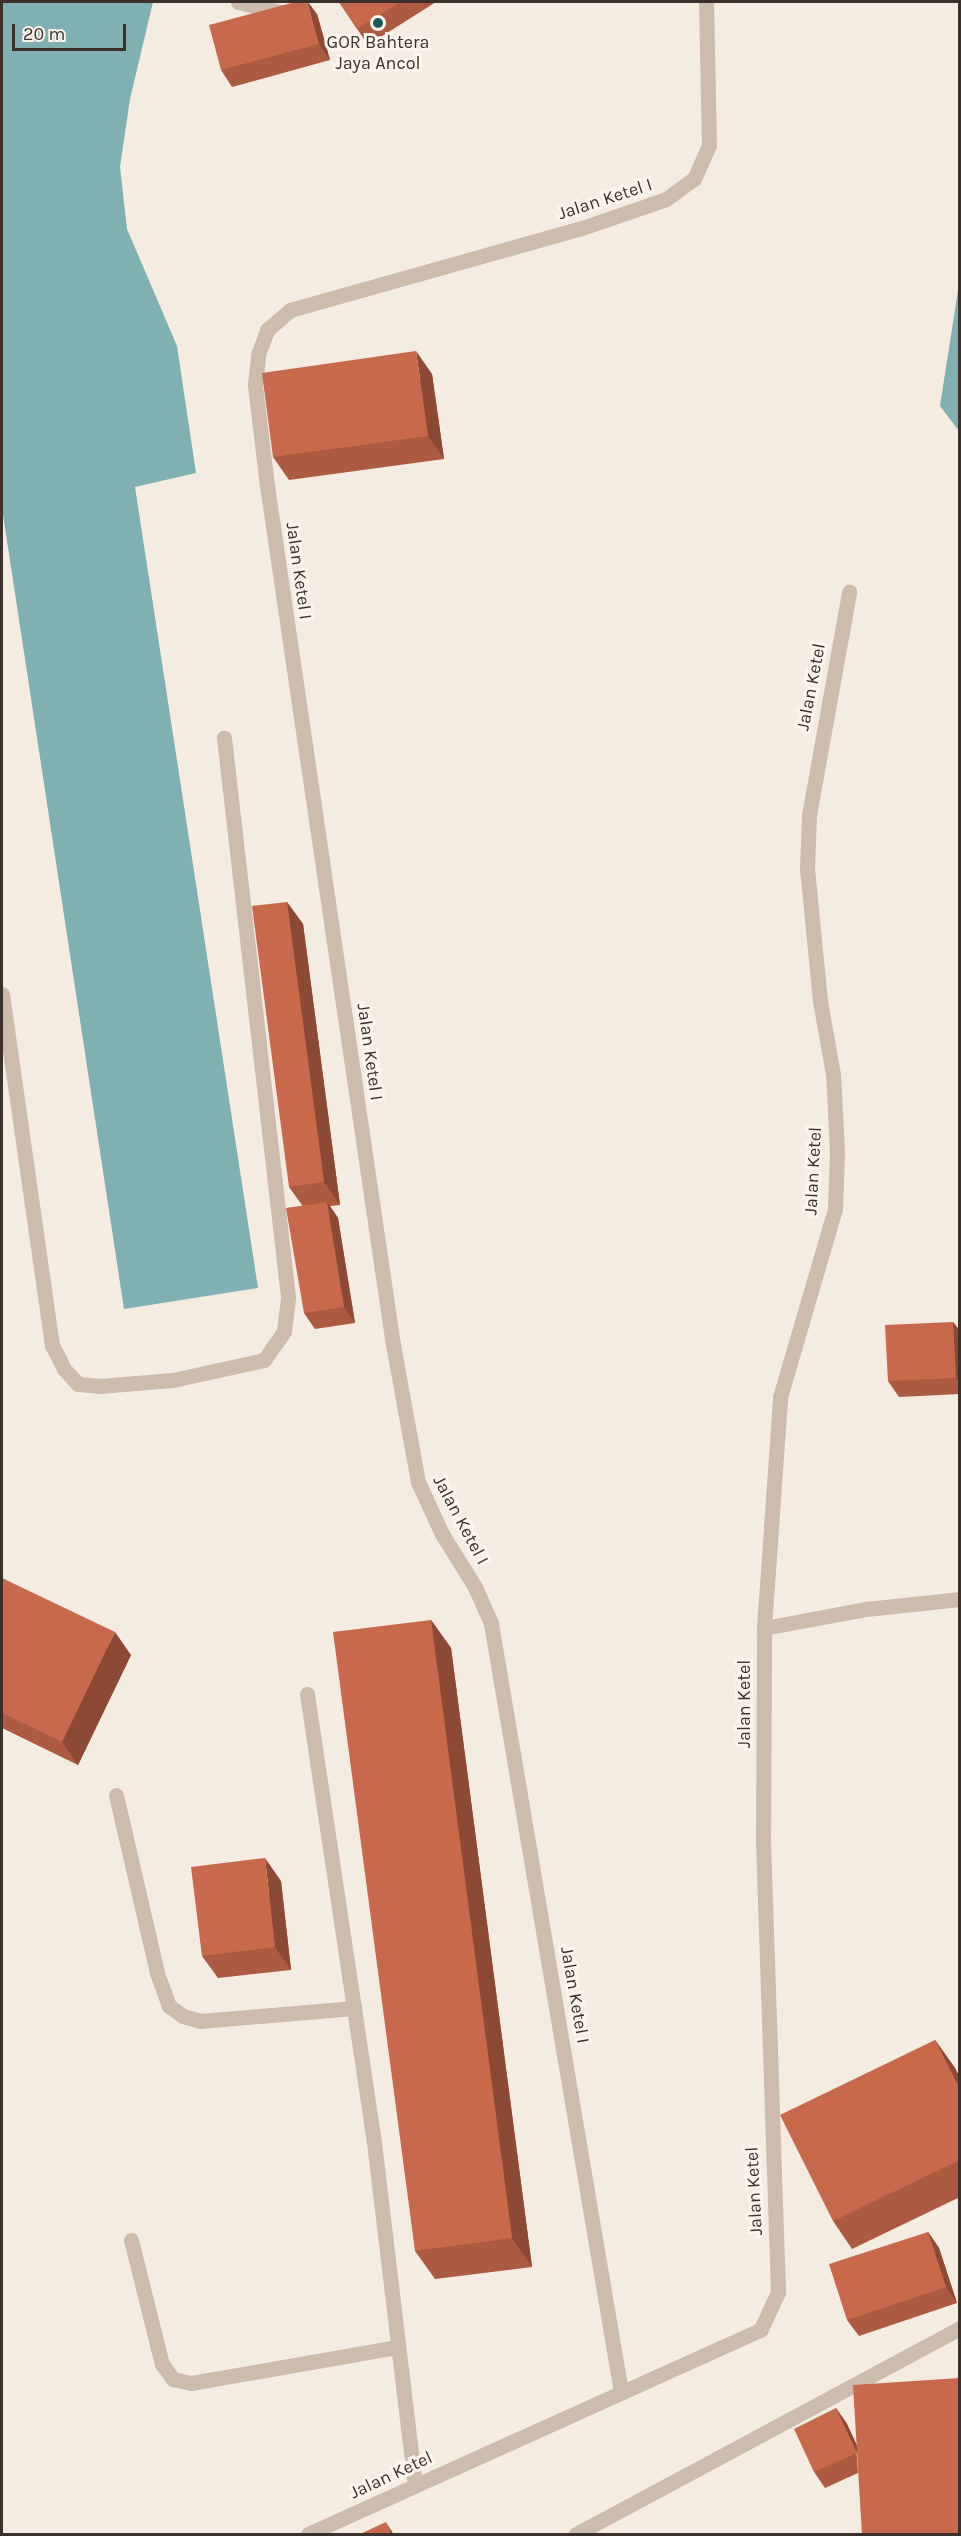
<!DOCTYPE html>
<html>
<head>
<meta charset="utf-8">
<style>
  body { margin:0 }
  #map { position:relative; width:961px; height:2536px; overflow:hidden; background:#f4ebe1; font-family:Karla,sans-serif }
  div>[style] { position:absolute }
  .water>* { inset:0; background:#7fb0b2 }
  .lane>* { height:15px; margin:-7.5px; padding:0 7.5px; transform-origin:7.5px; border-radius:7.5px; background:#cdbbac }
  .wall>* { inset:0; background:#ac5a40 }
  .shaded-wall>* { inset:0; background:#8c4a34 }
  .building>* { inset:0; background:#c8694b }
  .dots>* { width:16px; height:16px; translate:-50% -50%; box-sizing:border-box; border:3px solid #fbf5ee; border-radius:50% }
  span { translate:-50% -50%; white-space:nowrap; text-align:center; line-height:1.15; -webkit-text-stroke:6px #fbf5ee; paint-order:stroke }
  .poi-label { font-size:18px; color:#3b302b }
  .street-label { font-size:18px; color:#3b302b }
  .frame { position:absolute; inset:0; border:3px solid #3b302b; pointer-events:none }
  .scale { position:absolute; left:12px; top:24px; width:114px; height:27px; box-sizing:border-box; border:3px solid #3b302b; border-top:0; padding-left:8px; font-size:18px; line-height:21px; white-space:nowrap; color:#3b302b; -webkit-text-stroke:4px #fbf5ee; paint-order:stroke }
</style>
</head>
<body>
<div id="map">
  <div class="water">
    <div style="clip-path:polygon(2px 2px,153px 2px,130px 99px,120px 167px,127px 229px,177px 346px,196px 473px,135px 487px,258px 1288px,124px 1309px,2px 508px)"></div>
    <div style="clip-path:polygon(959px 284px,960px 431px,959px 431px,940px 406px)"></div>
  </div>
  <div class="lane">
    <div style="left:238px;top:2px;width:47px;rotate:13.4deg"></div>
    <div style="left:2px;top:994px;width:355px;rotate:81.9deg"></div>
    <div style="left:52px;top:1345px;width:27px;rotate:63deg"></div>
    <div style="left:64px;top:1369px;width:21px;rotate:47deg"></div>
    <div style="left:78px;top:1384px;width:21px;rotate:5deg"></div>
    <div style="left:99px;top:1386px;width:74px;rotate:-4.6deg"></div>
    <div style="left:173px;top:1380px;width:93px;rotate:-12.4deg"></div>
    <div style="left:264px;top:1360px;width:35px;rotate:-55deg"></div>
    <div style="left:284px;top:1331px;width:34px;rotate:-83deg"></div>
    <div style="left:288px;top:1297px;width:563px;rotate:-96.53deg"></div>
    <div style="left:764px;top:1628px;width:104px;rotate:-10.6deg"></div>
    <div style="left:866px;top:1609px;width:95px;rotate:-6.1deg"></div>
    <div style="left:307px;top:1694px;width:445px;rotate:81.5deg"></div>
    <div style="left:373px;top:2134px;width:354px;rotate:83.2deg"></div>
    <div style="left:116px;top:1795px;width:183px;rotate:77deg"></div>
    <div style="left:157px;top:1973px;width:35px;rotate:70deg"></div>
    <div style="left:169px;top:2006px;width:17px;rotate:36deg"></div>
    <div style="left:183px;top:2016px;width:18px;rotate:16deg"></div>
    <div style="left:200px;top:2021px;width:155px;rotate:-4.8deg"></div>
    <div style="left:131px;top:2240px;width:128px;rotate:76deg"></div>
    <div style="left:162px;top:2364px;width:19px;rotate:54deg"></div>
    <div style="left:173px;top:2379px;width:18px;rotate:13deg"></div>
    <div style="left:191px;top:2383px;width:210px;rotate:-9.9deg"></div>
    <div style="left:621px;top:2392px;width:780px;rotate:-99.6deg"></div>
    <div style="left:491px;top:1623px;width:39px;rotate:-114deg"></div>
    <div style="left:475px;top:1587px;width:62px;rotate:-121.9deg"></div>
    <div style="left:442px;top:1534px;width:57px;rotate:-114.8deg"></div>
    <div style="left:418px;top:1482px;width:139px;rotate:-100.3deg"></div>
    <div style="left:393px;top:1345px;width:868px;rotate:-98.34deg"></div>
    <div style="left:267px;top:486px;width:102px;rotate:-96.8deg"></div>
    <div style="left:255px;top:385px;width:30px;rotate:-84deg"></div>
    <div style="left:258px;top:355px;width:27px;rotate:-70deg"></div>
    <div style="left:267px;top:330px;width:30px;rotate:-41deg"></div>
    <div style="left:290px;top:310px;width:300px;rotate:-15.7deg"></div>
    <div style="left:579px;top:229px;width:92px;rotate:-19deg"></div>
    <div style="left:666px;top:199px;width:34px;rotate:-36deg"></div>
    <div style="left:694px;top:179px;width:37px;rotate:-66deg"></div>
    <div style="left:709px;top:145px;width:143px;rotate:-91.2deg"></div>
    <div style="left:308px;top:2534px;width:497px;rotate:-24.3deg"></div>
    <div style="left:761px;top:2329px;width:41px;rotate:-65.3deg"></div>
    <div style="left:778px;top:2292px;width:448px;rotate:-91.9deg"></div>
    <div style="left:763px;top:1844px;width:216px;rotate:-89.7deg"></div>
    <div style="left:764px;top:1628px;width:232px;rotate:-86deg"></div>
    <div style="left:780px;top:1397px;width:196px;rotate:-73.7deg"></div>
    <div style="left:835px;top:1209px;width:57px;rotate:-88deg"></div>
    <div style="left:837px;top:1152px;width:78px;rotate:-92.9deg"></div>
    <div style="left:833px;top:1074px;width:74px;rotate:-100.1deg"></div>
    <div style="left:820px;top:1001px;width:134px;rotate:-95.6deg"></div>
    <div style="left:807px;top:868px;width:53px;rotate:-87.8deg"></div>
    <div style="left:809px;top:815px;width:227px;rotate:-79.8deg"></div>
    <div style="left:576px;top:2534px;width:436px;rotate:-28.2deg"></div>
  </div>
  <div class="wall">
    <div style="clip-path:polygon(339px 2px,436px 2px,368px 45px)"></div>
    <div style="clip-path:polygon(317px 14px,330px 60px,232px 87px,221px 70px)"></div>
    <div style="clip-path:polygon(432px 374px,444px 459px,289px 480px,273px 457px)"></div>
    <div style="clip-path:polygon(287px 902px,303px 924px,340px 1205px,330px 1206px,338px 1218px,355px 1323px,315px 1329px,304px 1313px,302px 1205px,289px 1187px)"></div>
    <div style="clip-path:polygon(953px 1322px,960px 1331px,960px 1394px,899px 1397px,888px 1381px)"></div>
    <div style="clip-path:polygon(2px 1578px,131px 1655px,78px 1765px,2px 1728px)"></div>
    <div style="clip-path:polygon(431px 1620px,451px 1648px,532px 2267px,435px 2279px,415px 2251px)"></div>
    <div style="clip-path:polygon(281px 1881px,291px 1970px,218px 1978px,202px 1956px)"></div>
    <div style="clip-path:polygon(935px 2040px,955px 2068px,960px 2078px,960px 2197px,852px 2249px,833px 2221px)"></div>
    <div style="clip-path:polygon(928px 2232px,939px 2248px,957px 2303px,859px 2336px,847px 2320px)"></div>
    <div style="clip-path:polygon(836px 2408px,847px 2424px,856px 2444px,858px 2473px,825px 2488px,814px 2472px)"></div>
  </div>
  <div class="shaded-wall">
    <div style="clip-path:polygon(307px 2px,308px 2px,317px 14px,330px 60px,319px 44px)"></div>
    <div style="clip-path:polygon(416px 351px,432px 374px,444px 459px,428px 436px)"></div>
    <div style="clip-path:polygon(287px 902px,303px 924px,340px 1205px,324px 1182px)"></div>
    <div style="clip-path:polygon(327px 1202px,338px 1218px,355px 1323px,344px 1307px)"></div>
    <div style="clip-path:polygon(953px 1322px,960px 1331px,960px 1383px,956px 1378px)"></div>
    <div style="clip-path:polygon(431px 1620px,451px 1648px,532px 2267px,512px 2238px)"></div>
    <div style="clip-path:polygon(115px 1632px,131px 1655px,78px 1765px,62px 1742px)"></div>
    <div style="clip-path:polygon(265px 1858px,281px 1881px,291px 1970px,275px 1947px)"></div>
    <div style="clip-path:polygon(935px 2040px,955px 2068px,960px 2078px,960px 2089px)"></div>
    <div style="clip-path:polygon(928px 2232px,939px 2248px,957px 2303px,946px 2287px)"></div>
    <div style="clip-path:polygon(836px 2408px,847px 2424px,868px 2469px,857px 2453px)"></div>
    <div style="clip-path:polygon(386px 2522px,394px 2535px,391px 2535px)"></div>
  </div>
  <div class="building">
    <div style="clip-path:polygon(295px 2px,307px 2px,319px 44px,221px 70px,209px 25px)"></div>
    <div style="clip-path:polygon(339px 2px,400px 2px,357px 29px)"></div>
    <div style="clip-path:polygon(416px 351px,428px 436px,273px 457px,262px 373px)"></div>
    <div style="clip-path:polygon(287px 902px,324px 1182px,289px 1187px,252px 906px)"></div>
    <div style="clip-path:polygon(327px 1202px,344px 1307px,304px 1313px,286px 1208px)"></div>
    <div style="clip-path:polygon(953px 1322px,956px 1378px,888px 1381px,885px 1325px)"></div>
    <div style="clip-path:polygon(2px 1578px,115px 1632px,62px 1742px,2px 1713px)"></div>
    <div style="clip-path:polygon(431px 1620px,512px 2238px,415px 2251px,333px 1632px)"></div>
    <div style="clip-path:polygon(265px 1858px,275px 1947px,202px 1956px,191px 1867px)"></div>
    <div style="clip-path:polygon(935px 2040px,960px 2089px,960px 2160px,833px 2221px,780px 2115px)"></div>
    <div style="clip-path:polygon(928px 2232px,946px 2287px,847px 2320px,829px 2264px)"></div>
    <div style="clip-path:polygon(960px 2378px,960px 2535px,862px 2535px,853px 2385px)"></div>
    <div style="clip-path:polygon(836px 2408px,857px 2453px,814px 2472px,794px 2429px)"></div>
    <div style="clip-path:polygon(386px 2522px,391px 2535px,358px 2535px)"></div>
  </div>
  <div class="dots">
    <div style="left:378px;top:23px;background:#1f5a5e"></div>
  </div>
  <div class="poi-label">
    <span style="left:378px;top:53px">GOR Bahtera<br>Jaya Ancol</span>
  </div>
  <div class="street-label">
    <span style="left:605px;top:199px;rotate:-18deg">Jalan Ketel I</span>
    <span style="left:299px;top:571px;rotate:82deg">Jalan Ketel I</span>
    <span style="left:811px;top:687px;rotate:-79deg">Jalan Ketel</span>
    <span style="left:370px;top:1052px;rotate:82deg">Jalan Ketel I</span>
    <span style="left:813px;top:1171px;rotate:-87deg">Jalan Ketel</span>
    <span style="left:461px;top:1520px;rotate:62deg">Jalan Ketel I</span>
    <span style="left:744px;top:1704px;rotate:-90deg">Jalan Ketel</span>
    <span style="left:575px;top:1995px;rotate:80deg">Jalan Ketel I</span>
    <span style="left:754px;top:2191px;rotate:-93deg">Jalan Ketel</span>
    <span style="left:391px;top:2475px;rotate:-25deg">Jalan Ketel</span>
  </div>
  <div class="frame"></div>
  <div class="scale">20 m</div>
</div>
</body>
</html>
